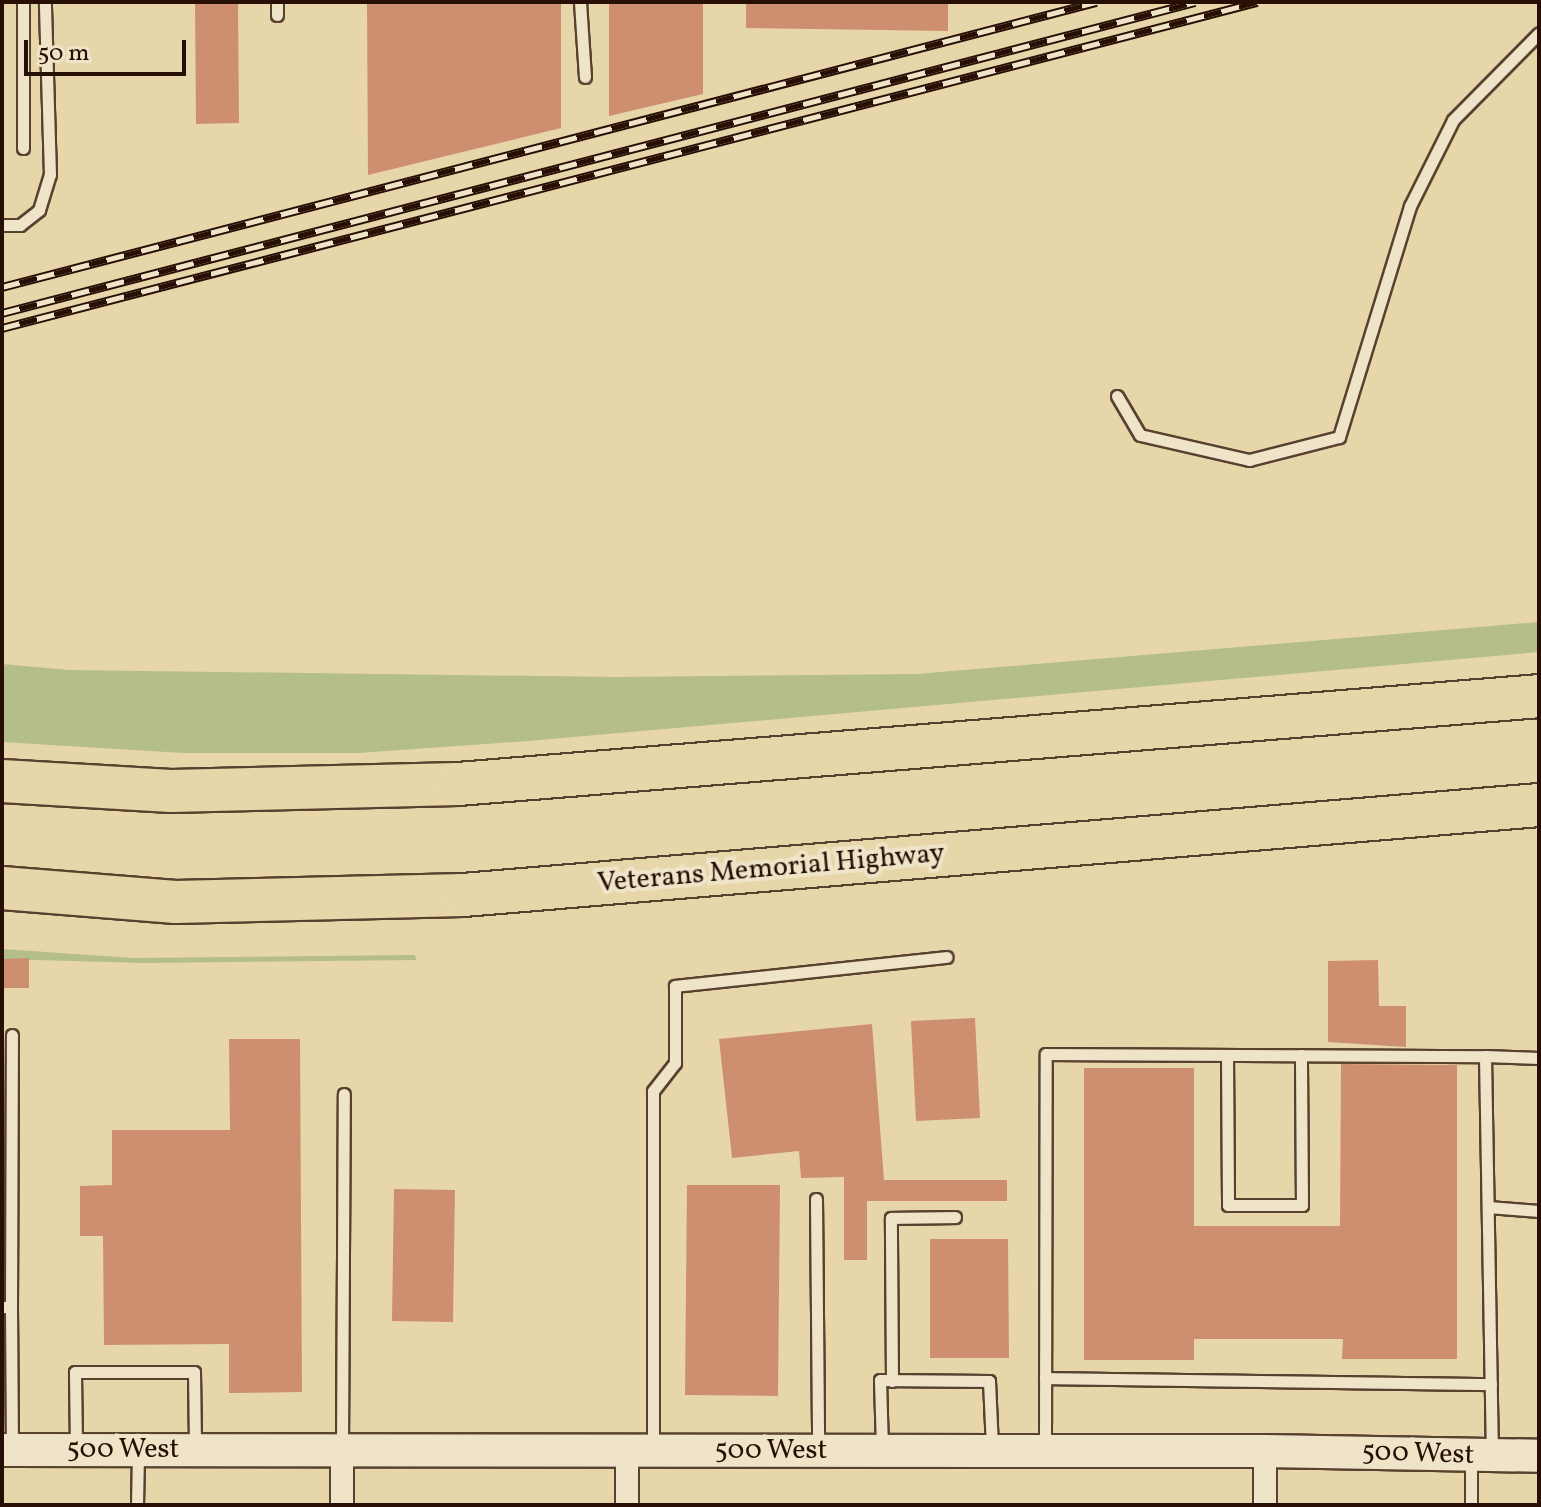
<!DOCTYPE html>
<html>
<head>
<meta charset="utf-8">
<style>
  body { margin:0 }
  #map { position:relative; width:1541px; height:1507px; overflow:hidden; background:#e7d6aa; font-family:Vollkorn,serif }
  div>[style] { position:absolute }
  .green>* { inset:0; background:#b3be8a }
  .building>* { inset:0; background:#ce8f70 }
  .roads { filter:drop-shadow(2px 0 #58412f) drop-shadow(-2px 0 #58412f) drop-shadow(0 2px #58412f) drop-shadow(0 -2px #58412f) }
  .lane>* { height:11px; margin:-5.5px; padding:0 5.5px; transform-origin:5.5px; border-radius:5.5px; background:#efe4c8 }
  .street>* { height:22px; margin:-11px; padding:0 11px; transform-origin:11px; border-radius:11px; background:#efe4c8 }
  .secondary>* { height:32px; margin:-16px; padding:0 16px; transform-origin:16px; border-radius:16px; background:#efe4c8 }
  .highway>* { height:42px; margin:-21px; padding:0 21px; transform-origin:21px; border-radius:21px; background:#e7d6aa }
  .rail>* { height:9px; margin-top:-4.5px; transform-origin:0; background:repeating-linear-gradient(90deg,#efe4c8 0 18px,#280f06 0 36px); box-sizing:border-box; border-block:2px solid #280f06 }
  span { translate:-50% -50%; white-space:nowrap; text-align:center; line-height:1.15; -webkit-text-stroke:8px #efe4c8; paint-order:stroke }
  .street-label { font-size:28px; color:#280f06 }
  .frame { position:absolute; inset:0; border:4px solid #280f06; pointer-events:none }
  .scale { position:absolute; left:24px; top:40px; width:162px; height:36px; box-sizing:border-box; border:4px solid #280f06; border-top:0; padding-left:10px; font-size:24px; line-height:28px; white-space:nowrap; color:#280f06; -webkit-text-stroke:6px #efe4c8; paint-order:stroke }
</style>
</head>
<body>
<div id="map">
  <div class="green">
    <div style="clip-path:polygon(1539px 622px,1539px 652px,528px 741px,358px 753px,183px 753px,2px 742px,2px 664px,69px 670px,616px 677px,916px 674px)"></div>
    <div style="clip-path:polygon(2px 949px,133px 958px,415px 955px,416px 960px,143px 963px,2px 959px)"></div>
  </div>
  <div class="building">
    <div style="clip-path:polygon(195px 2px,238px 2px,239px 123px,196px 124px)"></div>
    <div style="clip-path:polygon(367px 2px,561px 2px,561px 128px,368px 175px)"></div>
    <div style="clip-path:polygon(609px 2px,703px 2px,703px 94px,609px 116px)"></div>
    <div style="clip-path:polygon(746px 2px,948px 2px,948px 31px,746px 28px)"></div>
    <div style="clip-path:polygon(29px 958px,29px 988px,2px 988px,2px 959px)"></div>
    <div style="clip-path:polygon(1378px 960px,1379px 1006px,1406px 1006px,1406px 1047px,1328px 1042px,1328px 961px)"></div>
    <div style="clip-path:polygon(975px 1018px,980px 1118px,916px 1121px,911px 1021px)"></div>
    <div style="clip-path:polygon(872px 1024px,884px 1180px,1007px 1180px,1007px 1201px,867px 1201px,867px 1260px,844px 1260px,844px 1177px,801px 1178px,799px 1151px,732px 1158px,719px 1039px)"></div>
    <div style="clip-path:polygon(229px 1039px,300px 1039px,302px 1392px,229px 1393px,229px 1344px,104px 1345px,103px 1236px,80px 1236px,80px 1186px,112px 1185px,112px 1130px,230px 1130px)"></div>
    <div style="clip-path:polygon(1341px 1064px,1457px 1065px,1457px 1359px,1342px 1359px,1343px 1339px,1194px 1339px,1194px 1360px,1084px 1360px,1084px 1068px,1194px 1068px,1194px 1226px,1340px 1226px)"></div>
    <div style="clip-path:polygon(687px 1185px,780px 1185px,778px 1396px,685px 1395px)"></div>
    <div style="clip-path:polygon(394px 1189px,455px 1190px,453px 1322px,392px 1321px)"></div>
    <div style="clip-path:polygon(930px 1239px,1008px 1239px,1009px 1358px,930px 1358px)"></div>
  </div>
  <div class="roads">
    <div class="lane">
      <div style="left:23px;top:2px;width:146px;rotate:90deg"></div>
      <div style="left:277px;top:2px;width:13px;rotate:90deg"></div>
      <div style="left:580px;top:2px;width:75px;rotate:86.2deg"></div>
      <div style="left:2px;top:225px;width:18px"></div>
      <div style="left:20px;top:225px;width:24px;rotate:-38deg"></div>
      <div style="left:39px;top:210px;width:37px;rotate:-73deg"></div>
      <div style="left:50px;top:175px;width:173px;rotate:-91.7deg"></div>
      <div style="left:1117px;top:396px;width:45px;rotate:59.5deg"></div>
      <div style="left:1140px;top:435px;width:112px;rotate:12.9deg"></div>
      <div style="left:1249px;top:460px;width:93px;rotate:-14.3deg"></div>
      <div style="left:1339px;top:437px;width:242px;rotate:-72.9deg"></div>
      <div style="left:1410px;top:206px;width:96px;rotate:-63.4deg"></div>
      <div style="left:1453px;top:120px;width:122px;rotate:-45.3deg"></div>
      <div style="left:1227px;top:1055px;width:150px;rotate:89.6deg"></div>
      <div style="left:1228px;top:1205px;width:74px"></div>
      <div style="left:1302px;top:1205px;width:150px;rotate:-90.4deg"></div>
      <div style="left:1485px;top:1056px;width:54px;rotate:2.1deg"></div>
      <div style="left:816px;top:1199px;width:248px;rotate:89.5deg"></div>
      <div style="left:1488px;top:1207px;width:51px;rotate:4.5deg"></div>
      <div style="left:2px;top:1307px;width:9px"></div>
      <div style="left:11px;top:1307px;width:142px;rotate:89.6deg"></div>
      <div style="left:11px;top:1307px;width:272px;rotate:-89.8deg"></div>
      <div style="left:1045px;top:1378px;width:446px;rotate:0.8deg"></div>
      <div style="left:892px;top:1381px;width:163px;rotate:-90.4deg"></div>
      <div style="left:891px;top:1218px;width:64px;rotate:-0.9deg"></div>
      <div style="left:76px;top:1446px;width:74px;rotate:-90.8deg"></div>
      <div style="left:75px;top:1372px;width:119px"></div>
      <div style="left:194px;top:1372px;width:74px;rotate:89.2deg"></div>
      <div style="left:342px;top:1446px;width:352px;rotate:-89.7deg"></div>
      <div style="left:653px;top:1447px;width:356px;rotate:-90deg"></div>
      <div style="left:653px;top:1091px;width:36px;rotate:-52deg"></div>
      <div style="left:675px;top:1063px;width:77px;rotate:-90deg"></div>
      <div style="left:675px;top:986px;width:273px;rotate:-6.1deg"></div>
      <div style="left:1045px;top:1447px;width:393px;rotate:-89.9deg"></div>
      <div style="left:1046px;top:1054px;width:439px;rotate:0.3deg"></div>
      <div style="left:1485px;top:1056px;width:398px;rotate:89deg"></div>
      <div style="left:882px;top:1448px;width:68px;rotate:-91.7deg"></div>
      <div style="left:880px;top:1380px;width:109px;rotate:0.5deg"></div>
      <div style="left:989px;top:1381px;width:66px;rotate:87.4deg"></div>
      <div style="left:1471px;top:1457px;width:48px;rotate:90deg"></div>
      <div style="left:137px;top:1505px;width:50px;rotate:-88.9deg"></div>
    </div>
    <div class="street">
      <div style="left:342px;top:1451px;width:54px;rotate:90deg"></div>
      <div style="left:627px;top:1451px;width:54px;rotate:90deg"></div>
      <div style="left:1265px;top:1451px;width:54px;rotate:90deg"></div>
    </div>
    <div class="secondary">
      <div style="left:2px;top:1450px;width:1263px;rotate:0.05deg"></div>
      <div style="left:1265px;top:1451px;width:274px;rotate:1deg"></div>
    </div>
    <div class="highway">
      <div style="left:2px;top:781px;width:169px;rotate:3.4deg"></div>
      <div style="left:171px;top:791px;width:287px;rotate:-1.4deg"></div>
      <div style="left:458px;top:784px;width:1085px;rotate:-4.65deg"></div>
      <div style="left:2px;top:888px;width:174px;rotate:4.6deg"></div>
      <div style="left:175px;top:902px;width:288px;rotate:-1.4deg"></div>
      <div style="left:463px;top:895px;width:1080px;rotate:-4.78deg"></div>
    </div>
  </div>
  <div class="rail">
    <div style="left:2px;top:287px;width:1131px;rotate:-14.6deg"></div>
    <div style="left:2px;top:313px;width:1233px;rotate:-14.61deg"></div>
    <div style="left:2px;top:328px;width:1297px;rotate:-14.56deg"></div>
  </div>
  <div class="street-label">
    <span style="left:771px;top:869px;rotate:-5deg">Veterans Memorial Highway</span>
    <span style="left:123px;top:1450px">500 West</span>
    <span style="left:771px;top:1451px">500 West</span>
    <span style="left:1418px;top:1454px;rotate:2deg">500 West</span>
  </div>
  <div class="frame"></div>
  <div class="scale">50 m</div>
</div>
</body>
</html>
